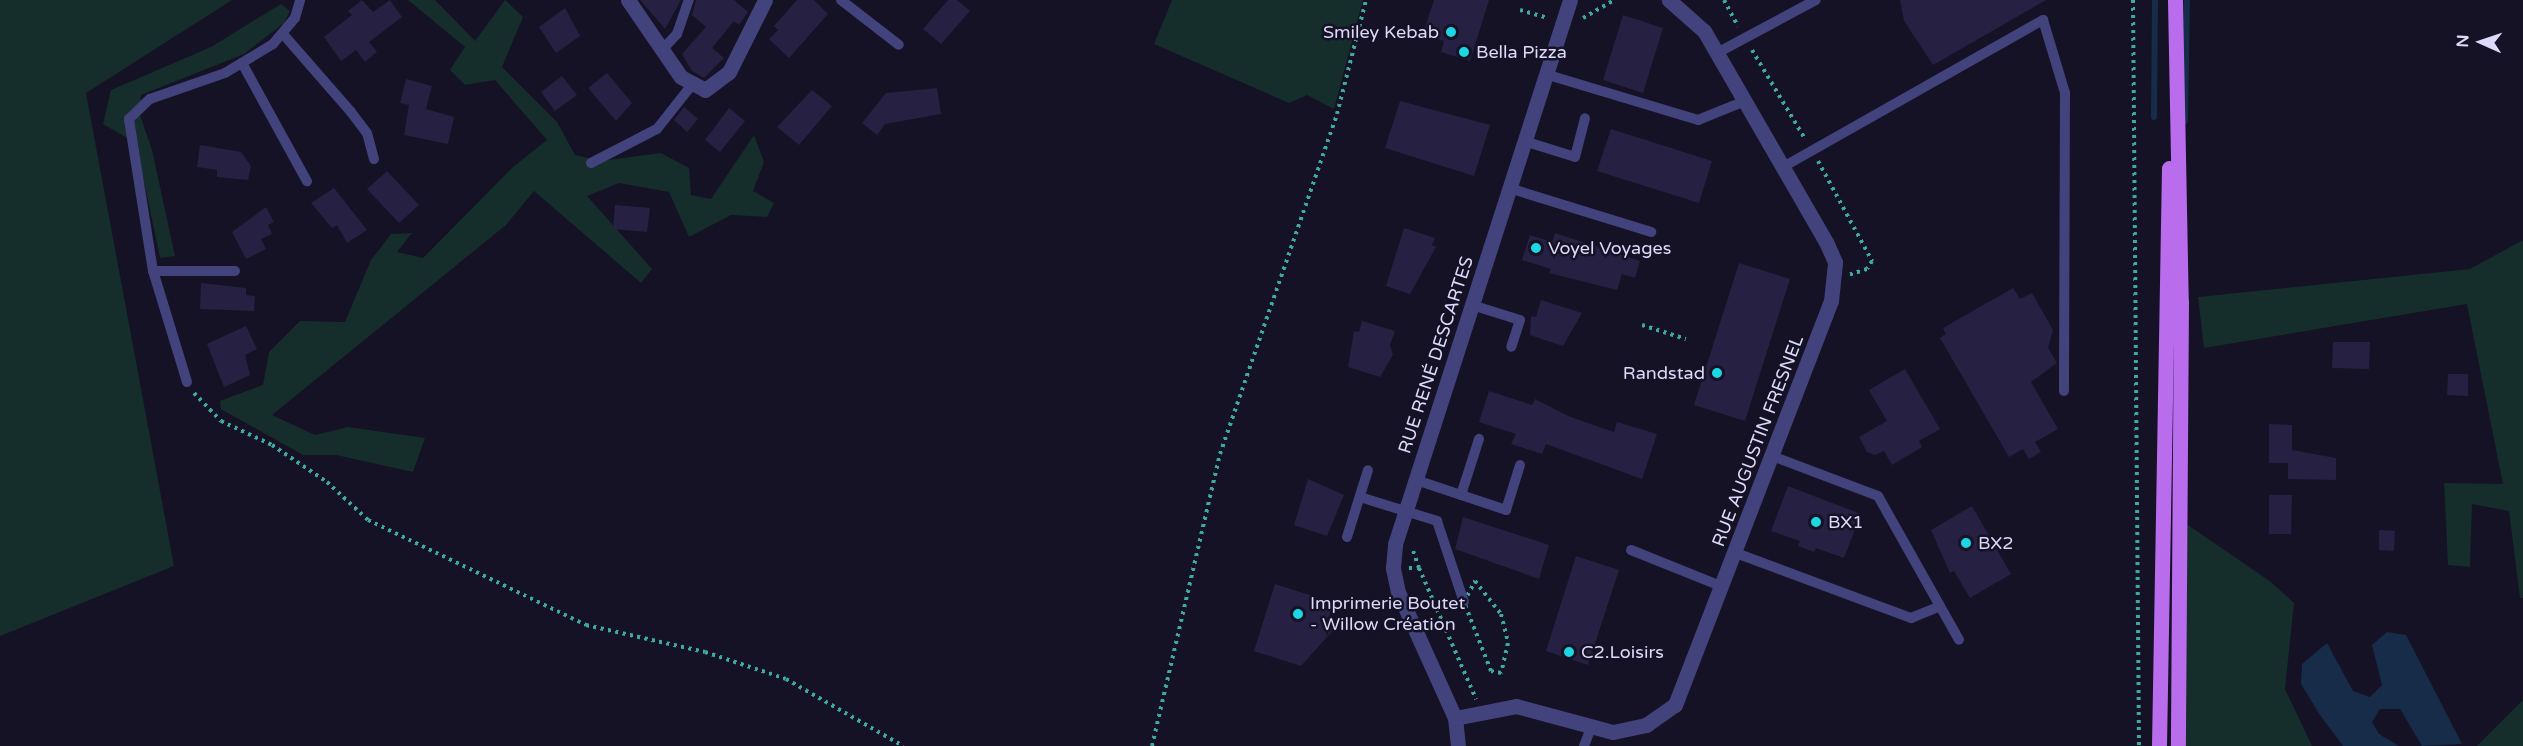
<!DOCTYPE html>
<html>
<head>
<meta charset="utf-8">
<style>
  body { margin:0 }
  #map { position:relative; width:2523px; height:746px; overflow:hidden; background:#141224; font-family:"Varela Round",sans-serif }
  div>[style] { position:absolute }
  .green>* { inset:0; background:#152d2b }
  .water>* { inset:0; background:#162c49 }
  .stream>* { height:6px; margin:-3px; padding:0 3px; transform-origin:3px; border-radius:3px; background:#162c49 }
  .building>* { inset:0; background:#262042 }
  .path>* { height:4px; margin-top:-2px; transform-origin:0; background:repeating-linear-gradient(90deg,#3ea99f 0 3px,transparent 0 7.5px) }
  .service>* { height:10px; margin:-5px; padding:0 5px; transform-origin:5px; border-radius:5px; background:#42427d }
  .minor>* { height:15px; margin:-7.5px; padding:0 7.5px; transform-origin:7.5px; border-radius:7.5px; background:#42427d }
  .primary>* { height:15px; margin:-7.5px; padding:0 7.5px; transform-origin:7.5px; border-radius:7.5px; background:#b96ded }
  .dots>* { width:16px; height:16px; translate:-50% -50%; box-sizing:border-box; border:3px solid #141224; border-radius:50% }
  span { translate:-50% -50%; white-space:nowrap; text-align:center; line-height:1.15; -webkit-text-stroke:5px #141224; paint-order:stroke }
  .poi-label { font-size:18px; color:#dcd9fa }
  .right { translate:-100% -50%; text-align:right }
  .left { translate:0 -50%; text-align:left }
  .street-label { font-size:18px; color:#dcd9fa }
  .north { position:absolute; left:2451px; top:12px; width:60px; height:60px; -webkit-text-stroke:4px #141224; paint-order:stroke; rotate:273deg; font-size:16px; font-weight:700; line-height:24px; text-align:center; color:#dcd9fa }
  .north::after { content:''; display:block; margin:auto; width:21px; height:27px; background:#dcd9fa; clip-path:polygon(50% 0,100% 100%,50% 72%,0 100%) }
</style>
</head>
<body>
<div id="map">
  <div class="green">
    <div style="clip-path:polygon(0 0,232px 0,86px 93px,174px 566px,0 636px)"></div>
    <div style="clip-path:polygon(408px 0,435px 0,475px 41px,505px 0,523px 17px,502px 67px,557px 122px,575px 155px,601px 161px,661px 153px,689px 168px,691px 195px,711px 199px,754px 135px,764px 162px,753px 191px,774px 203px,767px 217px,731px 215px,689px 237px,669px 192px,619px 183px,587px 196px,652px 269px,641px 283px,534px 191px,506px 225px,272px 415px,315px 435px,348px 427px,425px 438px,413px 472px,336px 455px,303px 455px,221px 409px,220px 401px,263px 385px,269px 352px,300px 321px,345px 322px,371px 260px,391px 234px,412px 233px,397px 252px,423px 258px,513px 167px,547px 140px,495px 80px,465px 85px,450px 70px,465px 47px)"></div>
    <div style="clip-path:polygon(1172px 0,1363px 0,1334px 109px,1307px 95px,1289px 103px,1154px 44px)"></div>
    <div style="clip-path:polygon(281px 4px,290px 11px,284px 23px,244px 54px,141px 95px,140px 115px,152px 150px,175px 256px,160px 258px,136px 143px,103px 124px,111px 90px,211px 47px)"></div>
    <div style="clip-path:polygon(2523px 240px,2523px 598px,2520px 598px,2509px 511px,2472px 504px,2470px 567px,2448px 565px,2444px 483px,2503px 484px,2467px 304px,2204px 348px,2198px 297px,2470px 269px)"></div>
    <div style="clip-path:polygon(2185px 523px,2271px 582px,2294px 603px,2285px 689px,2312px 746px,2184px 746px)"></div>
    <div style="clip-path:polygon(2523px 700px,2523px 746px,2477px 746px)"></div>
  </div>
  <div class="water">
    <div style="clip-path:polygon(2387px 632px,2406px 635px,2462px 744px,2422px 746px,2400px 709px,2380px 709px,2372px 722px,2379px 734px,2399px 746px,2343px 746px,2320px 715px,2301px 684px,2302px 664px,2327px 643px,2353px 691px,2370px 697px,2382px 685px,2372px 645px)"></div>
  </div>
  <div class="stream">
    <div style="left:2154px;top:117px;width:117px;rotate:-89.5deg"></div>
    <div style="left:2185px;top:121px;width:121px;rotate:-89.1deg"></div>
  </div>
  <div class="building">
    <div style="clip-path:polygon(362px 0,373px 12px,390px 0,402px 17px,369px 42px,377px 52px,365px 62px,356px 50px,341px 61px,324px 37px,352px 15px,348px 11px)"></div>
    <div style="clip-path:polygon(640px 0,681px 0,665px 29px)"></div>
    <div style="clip-path:polygon(696px 0,734px 0,748px 12px,739px 25px,734px 21px,712px 48px,724px 58px,704px 78px,692px 71px,682px 54px,706px 27px,692px 15px)"></div>
    <div style="clip-path:polygon(797px 0,814px 0,828px 14px,789px 58px,769px 39px,778px 30px,774px 26px)"></div>
    <div style="clip-path:polygon(948px 0,957px 0,970px 11px,941px 44px,923px 29px)"></div>
    <div style="clip-path:polygon(1434px 0,1489px 0,1470px 61px,1441px 52px,1444px 41px,1423px 34px)"></div>
    <div style="clip-path:polygon(1900px 0,2046px 0,1933px 65px,1904px 21px)"></div>
    <div style="clip-path:polygon(565px 8px,580px 36px,556px 53px,539px 27px)"></div>
    <div style="clip-path:polygon(1623px 15px,1663px 28px,1643px 93px,1603px 80px)"></div>
    <div style="clip-path:polygon(607px 73px,632px 103px,616px 121px,588px 88px)"></div>
    <div style="clip-path:polygon(562px 76px,577px 95px,555px 111px,541px 92px)"></div>
    <div style="clip-path:polygon(406px 79px,432px 86px,426px 109px,454px 117px,448px 144px,404px 135px,409px 105px,400px 103px)"></div>
    <div style="clip-path:polygon(937px 88px,941px 114px,885px 124px,877px 135px,862px 123px,886px 93px)"></div>
    <div style="clip-path:polygon(812px 90px,832px 106px,799px 145px,777px 127px)"></div>
    <div style="clip-path:polygon(1400px 101px,1490px 125px,1474px 176px,1385px 148px)"></div>
    <div style="clip-path:polygon(684px 107px,698px 119px,687px 132px,674px 120px)"></div>
    <div style="clip-path:polygon(729px 108px,745px 121px,720px 152px,705px 140px)"></div>
    <div style="clip-path:polygon(1611px 129px,1712px 161px,1699px 203px,1597px 171px)"></div>
    <div style="clip-path:polygon(200px 145px,241px 152px,251px 166px,248px 180px,217px 177px,217px 170px,197px 167px)"></div>
    <div style="clip-path:polygon(387px 171px,419px 205px,399px 223px,367px 189px)"></div>
    <div style="clip-path:polygon(334px 188px,367px 230px,347px 243px,337px 225px,332px 228px,311px 203px)"></div>
    <div style="clip-path:polygon(615px 205px,650px 208px,647px 232px,613px 229px)"></div>
    <div style="clip-path:polygon(266px 207px,274px 222px,268px 225px,272px 234px,261px 239px,266px 249px,246px 259px,232px 232px)"></div>
    <div style="clip-path:polygon(1404px 228px,1435px 238px,1432px 245px,1436px 247px,1410px 294px,1386px 286px)"></div>
    <div style="clip-path:polygon(1555px 233px,1640px 261px,1635px 278px,1622px 274px,1617px 290px,1549px 273px,1551px 269px,1522px 260px,1530px 235px,1552px 242px)"></div>
    <div style="clip-path:polygon(1739px 263px,1790px 279px,1745px 421px,1694px 405px)"></div>
    <div style="clip-path:polygon(201px 283px,246px 288px,246px 295px,255px 296px,254px 311px,200px 309px)"></div>
    <div style="clip-path:polygon(2013px 288px,2020px 299px,2032px 293px,2053px 330px,2048px 348px,2057px 363px,2031px 382px,2058px 429px,2035px 442px,2041px 452px,2029px 459px,2023px 449px,2009px 457px,1940px 338px,1946px 334px,1943px 328px)"></div>
    <div style="clip-path:polygon(1541px 300px,1582px 313px,1563px 346px,1530px 335px,1531px 316px,1536px 317px)"></div>
    <div style="clip-path:polygon(1362px 321px,1395px 331px,1390px 345px,1393px 355px,1380px 377px,1348px 367px,1354px 331px,1359px 332px)"></div>
    <div style="clip-path:polygon(246px 326px,257px 349px,245px 355px,250px 375px,224px 387px,207px 344px)"></div>
    <div style="clip-path:polygon(2333px 342px,2370px 342px,2369px 369px,2332px 368px)"></div>
    <div style="clip-path:polygon(1905px 369px,1940px 429px,1919px 441px,1922px 447px,1892px 465px,1884px 451px,1875px 455px,1867px 452px,1859px 437px,1887px 421px,1869px 390px)"></div>
    <div style="clip-path:polygon(2448px 374px,2468px 374px,2468px 396px,2447px 395px)"></div>
    <div style="clip-path:polygon(1489px 391px,1532px 405px,1535px 399px,1568px 416px,1614px 432px,1617px 422px,1657px 434px,1642px 479px,1546px 444px,1542px 454px,1511px 444px,1516px 434px,1479px 422px)"></div>
    <div style="clip-path:polygon(2269px 424px,2292px 425px,2292px 450px,2336px 458px,2336px 480px,2288px 479px,2288px 463px,2269px 463px)"></div>
    <div style="clip-path:polygon(1308px 479px,1344px 495px,1327px 536px,1294px 525px)"></div>
    <div style="clip-path:polygon(1788px 486px,1861px 514px,1844px 558px,1816px 548px,1814px 552px,1798px 546px,1800px 541px,1771px 531px)"></div>
    <div style="clip-path:polygon(2269px 495px,2292px 495px,2291px 534px,2269px 534px)"></div>
    <div style="clip-path:polygon(1972px 506px,2011px 574px,1970px 598px,1954px 571px,1950px 573px,1931px 530px)"></div>
    <div style="clip-path:polygon(1463px 517px,1549px 545px,1539px 579px,1455px 549px)"></div>
    <div style="clip-path:polygon(2379px 530px,2395px 531px,2394px 551px,2379px 550px)"></div>
    <div style="clip-path:polygon(1576px 556px,1619px 570px,1588px 665px,1546px 651px)"></div>
    <div style="clip-path:polygon(1275px 584px,1334px 603px,1326px 625px,1335px 628px,1301px 666px,1254px 651px)"></div>
  </div>
  <div class="path">
    <div style="left:1724px;top:0;width:30px;rotate:62deg"></div>
    <div style="left:2133px;top:0;width:746px;rotate:89.54deg"></div>
    <div style="left:1520px;top:10px;width:29px;rotate:16deg"></div>
    <div style="left:1583px;top:18px;width:36px;rotate:-30deg"></div>
    <div style="left:1752px;top:50px;width:104px;rotate:59.2deg"></div>
    <div style="left:1818px;top:161px;width:114px;rotate:61.6deg"></div>
    <div style="left:1872px;top:261px;width:9px;rotate:122deg"></div>
    <div style="left:1867px;top:269px;width:20px;rotate:162deg"></div>
    <div style="left:1642px;top:325px;width:46px;rotate:17.7deg"></div>
    <div style="left:194px;top:393px;width:39px;rotate:46deg"></div>
    <div style="left:221px;top:421px;width:56px;rotate:25.2deg"></div>
    <div style="left:272px;top:445px;width:66px;rotate:33.9deg"></div>
    <div style="left:327px;top:482px;width:56px;rotate:42.8deg"></div>
    <div style="left:368px;top:520px;width:242px;rotate:25.7deg"></div>
    <div style="left:586px;top:625px;width:122px;rotate:12.8deg"></div>
    <div style="left:705px;top:652px;width:85px;rotate:18.4deg"></div>
    <div style="left:786px;top:679px;width:135px;rotate:29.8deg"></div>
    <div style="left:1409px;top:568px;width:10px"></div>
    <div style="left:1419px;top:568px;width:21px;rotate:-109deg"></div>
    <div style="left:1419px;top:568px;width:143px;rotate:66.5deg"></div>
    <div style="left:1475px;top:581px;width:42px;rotate:51.8deg"></div>
    <div style="left:1501px;top:614px;width:30px;rotate:76deg"></div>
    <div style="left:1508px;top:643px;width:31px;rotate:103deg"></div>
    <div style="left:1501px;top:673px;width:10px;rotate:-169deg"></div>
    <div style="left:1491px;top:671px;width:74px;rotate:-111.4deg"></div>
    <div style="left:1464px;top:602px;width:24px;rotate:-62deg"></div>
    <div style="left:1152px;top:746px;width:300px;rotate:-76.9deg"></div>
    <div style="left:1220px;top:454px;width:360px;rotate:-71deg"></div>
    <div style="left:1337px;top:114px;width:118px;rotate:-75.7deg"></div>
  </div>
  <div class="service">
    <div style="left:841px;top:0;width:73px;rotate:37.8deg"></div>
    <div style="left:283px;top:34px;width:103px;rotate:48.9deg"></div>
    <div style="left:351px;top:112px;width:26px;rotate:53deg"></div>
    <div style="left:367px;top:133px;width:27px;rotate:75deg"></div>
    <div style="left:662px;top:50px;width:22px;rotate:-47deg"></div>
    <div style="left:677px;top:34px;width:36px;rotate:-71deg"></div>
    <div style="left:1717px;top:53px;width:112px;rotate:-28.2deg"></div>
    <div style="left:242px;top:63px;width:135px;rotate:61.2deg"></div>
    <div style="left:1545px;top:74px;width:160px;rotate:16.7deg"></div>
    <div style="left:1698px;top:120px;width:51px;rotate:-22deg"></div>
    <div style="left:1524px;top:141px;width:53px;rotate:17.4deg"></div>
    <div style="left:1575px;top:157px;width:40px;rotate:-75.6deg"></div>
    <div style="left:591px;top:163px;width:74px;rotate:-27.3deg"></div>
    <div style="left:657px;top:129px;width:55px;rotate:-51.7deg"></div>
    <div style="left:1783px;top:167px;width:299px;rotate:-29.5deg"></div>
    <div style="left:2043px;top:20px;width:76px;rotate:73.2deg"></div>
    <div style="left:2065px;top:93px;width:298px;rotate:90.2deg"></div>
    <div style="left:1509px;top:188px;width:149px;rotate:17.2deg"></div>
    <div style="left:153px;top:271px;width:82px"></div>
    <div style="left:1472px;top:305px;width:50px;rotate:17.4deg"></div>
    <div style="left:1520px;top:320px;width:28px;rotate:108deg"></div>
    <div style="left:187px;top:382px;width:116px;rotate:-107deg"></div>
    <div style="left:153px;top:271px;width:154px;rotate:-99deg"></div>
    <div style="left:129px;top:119px;width:29px;rotate:-44deg"></div>
    <div style="left:150px;top:99px;width:79px;rotate:-19.1deg"></div>
    <div style="left:225px;top:73px;width:56px;rotate:-31.1deg"></div>
    <div style="left:273px;top:44px;width:34px;rotate:-50deg"></div>
    <div style="left:295px;top:18px;width:19px;rotate:-74deg"></div>
    <div style="left:1772px;top:456px;width:113px;rotate:20.7deg"></div>
    <div style="left:1878px;top:496px;width:165px;rotate:60.6deg"></div>
    <div style="left:1416px;top:480px;width:95px;rotate:18.4deg"></div>
    <div style="left:1506px;top:510px;width:47px;rotate:-72.7deg"></div>
    <div style="left:1461px;top:495px;width:59px;rotate:-72.2deg"></div>
    <div style="left:1360px;top:497px;width:81px;rotate:17.3deg"></div>
    <div style="left:1437px;top:521px;width:85px;rotate:71.6deg"></div>
    <div style="left:1347px;top:537px;width:70px;rotate:-72.6deg"></div>
    <div style="left:1631px;top:550px;width:99px;rotate:21.9deg"></div>
    <div style="left:1736px;top:553px;width:187px;rotate:20.4deg"></div>
    <div style="left:1911px;top:618px;width:31px;rotate:-22deg"></div>
    <div style="left:1584px;top:746px;width:19px;rotate:-69deg"></div>
  </div>
  <div class="minor">
    <div style="left:628px;top:0;width:93px;rotate:55.5deg"></div>
    <div style="left:681px;top:77px;width:27px;rotate:28deg"></div>
    <div style="left:705px;top:90px;width:30px;rotate:-37deg"></div>
    <div style="left:729px;top:72px;width:80px;rotate:-63.4deg"></div>
    <div style="left:1455px;top:718px;width:62px;rotate:-11.1deg"></div>
    <div style="left:1516px;top:706px;width:100px;rotate:15deg"></div>
    <div style="left:1613px;top:732px;width:34px;rotate:-12deg"></div>
    <div style="left:1646px;top:725px;width:35px;rotate:-35deg"></div>
    <div style="left:1675px;top:705px;width:433px;rotate:-68.9deg"></div>
    <div style="left:1831px;top:301px;width:39px;rotate:-84deg"></div>
    <div style="left:1835px;top:262px;width:22px;rotate:-114deg"></div>
    <div style="left:1826px;top:242px;width:244px;rotate:-120deg"></div>
    <div style="left:1704px;top:31px;width:47px;rotate:-138.5deg"></div>
    <div style="left:1458px;top:746px;width:28px;rotate:-96deg"></div>
    <div style="left:1455px;top:718px;width:138px;rotate:-114.3deg"></div>
    <div style="left:1398px;top:592px;width:25px;rotate:-102deg"></div>
    <div style="left:1393px;top:568px;width:24px;rotate:-85deg"></div>
    <div style="left:1395px;top:544px;width:571px;rotate:-72.17deg"></div>
  </div>
  <div class="primary">
    <div style="left:2175px;top:0;width:302px;rotate:88.9deg"></div>
    <div style="left:2181px;top:302px;width:444px;rotate:90.4deg"></div>
    <div style="left:2159px;top:746px;width:578px;rotate:-89.01deg"></div>
  </div>
  <div class="dots">
    <div style="left:1451px;top:32px;background:#1cd7e3"></div>
    <div style="left:1464px;top:52px;background:#1cd7e3"></div>
    <div style="left:1536px;top:248px;background:#1cd7e3"></div>
    <div style="left:1717px;top:373px;background:#1cd7e3"></div>
    <div style="left:1816px;top:522px;background:#1cd7e3"></div>
    <div style="left:1966px;top:543px;background:#1cd7e3"></div>
    <div style="left:1298px;top:614px;background:#1cd7e3"></div>
    <div style="left:1569px;top:652px;background:#1cd7e3"></div>
  </div>
  <div class="poi-label">
    <span class="right" style="left:1439px;top:32px">Smiley Kebab</span>
    <span class="left" style="left:1476px;top:52px">Bella Pizza</span>
    <span class="left" style="left:1548px;top:248px">Voyel Voyages</span>
    <span class="right" style="left:1705px;top:373px">Randstad</span>
    <span class="left" style="left:1828px;top:522px">BX1</span>
    <span class="left" style="left:1978px;top:543px">BX2</span>
    <span class="left" style="left:1310px;top:614px">Imprimerie Boutet<br>- Willow Création</span>
    <span class="left" style="left:1581px;top:652px">C2.Loisirs</span>
  </div>
  <div class="street-label">
    <span style="left:1436px;top:355px;rotate:-72deg">RUE RENÉ DESCARTES</span>
    <span style="left:1758px;top:441px;rotate:-69deg">RUE AUGUSTIN FRESNEL</span>
  </div>
  <div class="north">N</div>
</div>
</body>
</html>
